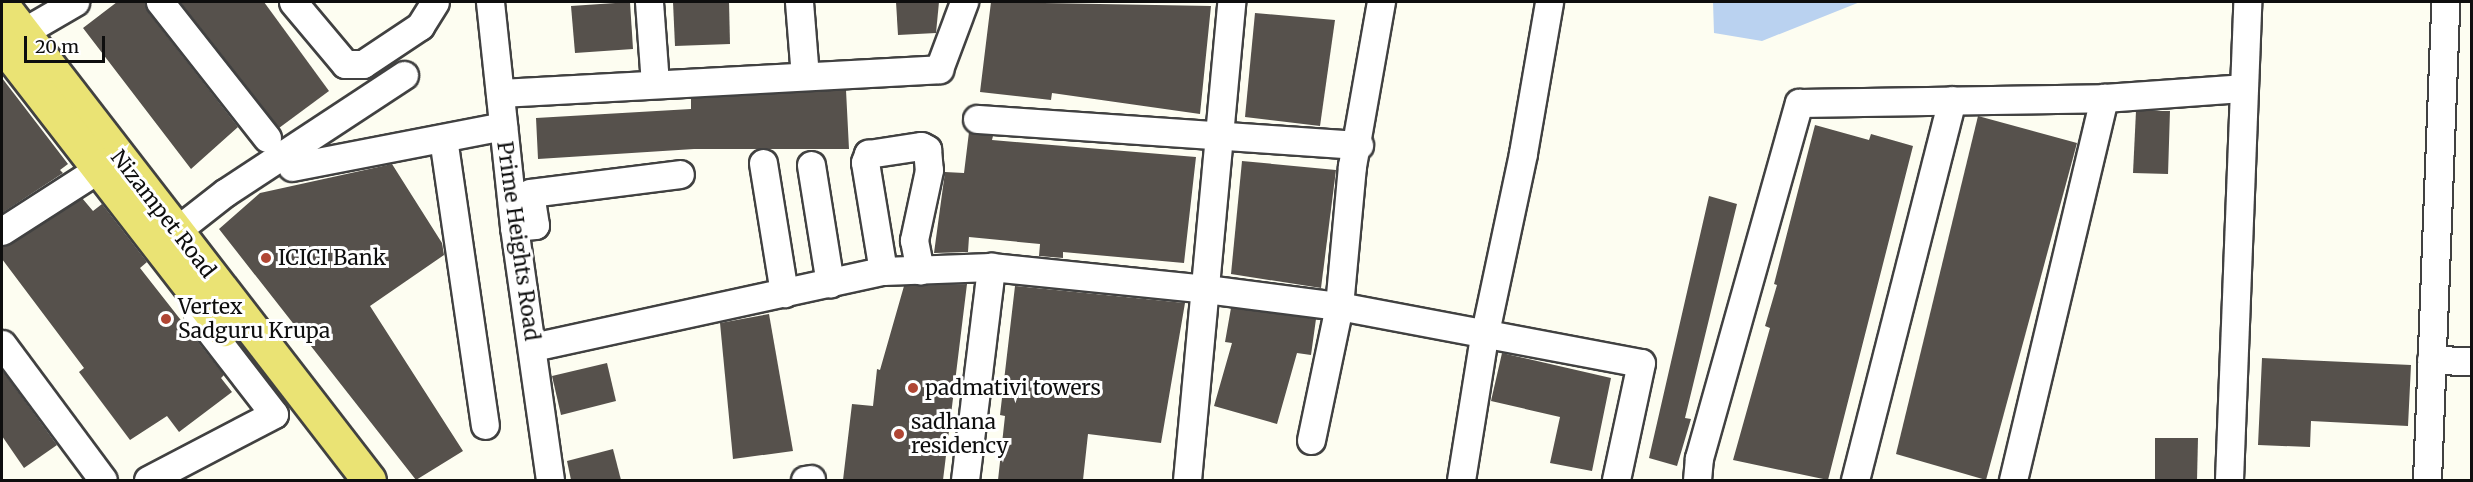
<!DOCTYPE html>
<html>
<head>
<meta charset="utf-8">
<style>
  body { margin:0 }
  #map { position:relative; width:2473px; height:482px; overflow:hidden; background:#fdfdf1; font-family:Merriweather,serif }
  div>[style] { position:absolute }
  .water>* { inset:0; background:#bad2f0 }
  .building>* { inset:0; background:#56514c }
  .roads { filter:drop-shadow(2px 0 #414141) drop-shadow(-2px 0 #414141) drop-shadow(0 2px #414141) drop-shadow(0 -2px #414141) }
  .minor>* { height:27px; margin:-13.5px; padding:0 13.5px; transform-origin:13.5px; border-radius:13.5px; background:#fff }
  .major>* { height:33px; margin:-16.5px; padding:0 16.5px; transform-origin:16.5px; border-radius:16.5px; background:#eae374 }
  .dots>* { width:16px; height:16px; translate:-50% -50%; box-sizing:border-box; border:3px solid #fff; border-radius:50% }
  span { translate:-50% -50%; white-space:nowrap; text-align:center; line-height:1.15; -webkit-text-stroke:6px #fff; paint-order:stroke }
  .street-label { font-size:21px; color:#0e0e0e }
  .poi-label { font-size:21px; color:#0e0e0e }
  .left { translate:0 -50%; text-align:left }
  .frame { position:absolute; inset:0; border:3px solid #0e0e0e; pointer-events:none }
  .scale { position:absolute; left:24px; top:36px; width:81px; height:27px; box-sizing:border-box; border:3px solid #0e0e0e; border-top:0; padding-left:8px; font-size:18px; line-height:21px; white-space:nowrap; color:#0e0e0e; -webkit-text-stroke:4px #fff; paint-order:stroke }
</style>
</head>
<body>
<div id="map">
  <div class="water">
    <div style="clip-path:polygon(1713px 2px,1860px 2px,1762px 41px,1714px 33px)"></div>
  </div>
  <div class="building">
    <div style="clip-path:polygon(117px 2px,145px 2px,148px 12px,238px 127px,191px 169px,83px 28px)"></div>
    <div style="clip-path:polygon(180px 2px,264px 2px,329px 91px,279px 128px)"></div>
    <div style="clip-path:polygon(630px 2px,633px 49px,575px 53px,571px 6px)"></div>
    <div style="clip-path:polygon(673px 2px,729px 2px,730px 44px,675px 46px)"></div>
    <div style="clip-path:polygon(896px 2px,939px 2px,936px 33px,898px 35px)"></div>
    <div style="clip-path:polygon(991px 2px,1211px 6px,1200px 114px,1052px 93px,1051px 100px,980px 92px)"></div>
    <div style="clip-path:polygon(1255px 13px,1335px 20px,1320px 126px,1245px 117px)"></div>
    <div style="clip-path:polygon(2px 78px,68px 164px,60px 170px,63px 173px,2px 213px)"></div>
    <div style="clip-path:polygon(846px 90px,849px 149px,694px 149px,538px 159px,536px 118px,691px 109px,691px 98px)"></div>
    <div style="clip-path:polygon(2136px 111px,2170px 111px,2168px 174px,2133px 173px)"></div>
    <div style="clip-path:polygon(1978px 116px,2077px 143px,1986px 480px,1896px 454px)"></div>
    <div style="clip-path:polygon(1815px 125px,1869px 140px,1871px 134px,1913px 146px,1828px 480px,1733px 460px,1770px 328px,1765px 326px,1777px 285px,1774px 284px)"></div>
    <div style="clip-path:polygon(969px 132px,993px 136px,992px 140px,1196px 157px,1184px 263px,1063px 252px,1063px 258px,1039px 256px,1040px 244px,969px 237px,968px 252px,934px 253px,945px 172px,964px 173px)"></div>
    <div style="clip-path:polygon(1242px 161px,1336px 170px,1321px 288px,1231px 274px)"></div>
    <div style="clip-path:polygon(392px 164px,442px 243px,444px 255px,370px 306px,463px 451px,416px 480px,219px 229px,260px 193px)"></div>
    <div style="clip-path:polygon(1709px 196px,1737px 204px,1685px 418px,1691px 419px,1677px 466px,1649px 458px)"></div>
    <div style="clip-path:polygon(82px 198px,93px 211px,102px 204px,147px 262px,140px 268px,224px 375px,221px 378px,232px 392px,179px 432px,167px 416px,130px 440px,79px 372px,84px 368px,2px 259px,2px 247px)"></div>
    <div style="clip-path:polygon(967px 284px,943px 480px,843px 480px,852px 404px,873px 406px,877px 369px,880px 370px,904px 286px)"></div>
    <div style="clip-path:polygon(1015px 286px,1185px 303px,1161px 443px,1088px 434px,1083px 480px,998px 480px,1005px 416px,1000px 415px)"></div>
    <div style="clip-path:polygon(1231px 308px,1316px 319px,1311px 355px,1297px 353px,1277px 424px,1214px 406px,1232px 343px,1225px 342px)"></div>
    <div style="clip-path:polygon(769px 314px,793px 451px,733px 459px,720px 323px)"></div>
    <div style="clip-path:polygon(1502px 353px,1611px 378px,1592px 471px,1550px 463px,1560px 417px,1491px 401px)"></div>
    <div style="clip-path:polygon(2262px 358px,2411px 365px,2408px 426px,2311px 421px,2310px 447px,2258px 445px)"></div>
    <div style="clip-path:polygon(607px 363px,616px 401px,561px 415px,552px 376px)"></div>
    <div style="clip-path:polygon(2px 370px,57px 445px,24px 468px,2px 436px)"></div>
    <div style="clip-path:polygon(2155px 438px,2198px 438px,2197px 480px,2155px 480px)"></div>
    <div style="clip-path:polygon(613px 449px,621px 480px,571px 480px,567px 461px)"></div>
  </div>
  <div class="roads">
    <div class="minor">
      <div style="left:160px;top:2px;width:173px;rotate:51.8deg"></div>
      <div style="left:293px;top:2px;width:81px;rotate:50deg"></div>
      <div style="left:345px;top:64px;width:18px"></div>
      <div style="left:363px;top:64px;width:69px;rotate:-33.7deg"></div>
      <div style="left:420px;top:26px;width:28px;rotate:-58deg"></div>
      <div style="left:490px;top:2px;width:226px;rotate:83.9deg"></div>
      <div style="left:514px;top:227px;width:256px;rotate:81.9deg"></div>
      <div style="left:649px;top:2px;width:82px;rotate:85.8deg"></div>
      <div style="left:799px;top:2px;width:74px;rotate:85.4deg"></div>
      <div style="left:6px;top:42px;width:80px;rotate:-30.1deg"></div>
      <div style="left:500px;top:93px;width:440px;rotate:-3.1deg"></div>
      <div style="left:939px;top:69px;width:72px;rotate:-69.5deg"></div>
      <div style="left:977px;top:119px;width:383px;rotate:3.9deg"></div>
      <div style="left:443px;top:138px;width:290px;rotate:81.7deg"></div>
      <div style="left:763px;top:163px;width:132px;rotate:80.8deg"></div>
      <div style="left:811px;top:165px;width:120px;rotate:80.9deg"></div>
      <div style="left:292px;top:167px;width:215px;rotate:-11deg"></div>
      <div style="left:514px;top:227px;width:21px;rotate:-5deg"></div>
      <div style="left:535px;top:225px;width:32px;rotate:-99deg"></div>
      <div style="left:530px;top:193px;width:151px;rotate:-7.2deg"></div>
      <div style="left:2px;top:231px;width:113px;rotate:-32.7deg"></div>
      <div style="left:176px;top:231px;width:63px;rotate:-38deg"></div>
      <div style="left:226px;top:192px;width:213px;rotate:-33.3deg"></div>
      <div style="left:883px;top:271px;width:110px;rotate:-99.4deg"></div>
      <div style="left:865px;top:162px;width:9px;rotate:-69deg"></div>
      <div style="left:868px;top:154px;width:54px;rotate:-8.6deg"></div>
      <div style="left:921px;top:146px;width:7px;rotate:27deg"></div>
      <div style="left:927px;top:149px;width:21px;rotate:85deg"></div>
      <div style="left:929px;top:170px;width:72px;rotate:102.1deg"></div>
      <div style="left:914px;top:240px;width:31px;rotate:79deg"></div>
      <div style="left:2px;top:344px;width:169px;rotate:53.4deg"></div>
      <div style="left:533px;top:347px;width:358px;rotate:-12.3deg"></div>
      <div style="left:883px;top:271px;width:108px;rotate:-2.1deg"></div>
      <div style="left:991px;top:267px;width:216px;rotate:5.8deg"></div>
      <div style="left:1206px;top:289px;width:134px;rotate:7.3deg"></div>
      <div style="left:1339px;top:306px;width:307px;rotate:10.7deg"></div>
      <div style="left:1641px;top:363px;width:120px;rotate:102.1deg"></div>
      <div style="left:2431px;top:360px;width:41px;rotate:1.4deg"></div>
      <div style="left:1311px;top:440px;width:137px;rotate:-78.2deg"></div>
      <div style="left:1339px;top:306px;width:141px;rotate:-84.7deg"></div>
      <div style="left:1352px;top:166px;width:167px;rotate:-80deg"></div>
      <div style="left:148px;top:480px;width:142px;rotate:-27.6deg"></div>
      <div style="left:274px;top:414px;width:123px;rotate:-127.7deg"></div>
      <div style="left:805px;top:480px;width:6px;rotate:-9deg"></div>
      <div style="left:965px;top:480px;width:215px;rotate:-83deg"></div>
      <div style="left:1187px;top:480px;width:480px;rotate:-84.7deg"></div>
      <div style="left:1461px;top:480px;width:145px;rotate:-80.9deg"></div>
      <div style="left:1484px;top:337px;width:188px;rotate:-78deg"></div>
      <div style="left:1523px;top:153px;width:153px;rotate:-80.2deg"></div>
      <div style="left:1697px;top:480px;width:22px;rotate:-85deg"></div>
      <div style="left:1699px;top:458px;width:369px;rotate:-74.3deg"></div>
      <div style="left:1799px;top:103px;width:305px;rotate:-0.9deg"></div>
      <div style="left:2104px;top:98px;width:138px;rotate:-4.1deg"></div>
      <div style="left:1855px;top:480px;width:392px;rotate:-75.7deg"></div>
      <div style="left:2013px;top:480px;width:393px;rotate:-76.6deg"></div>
      <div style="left:2229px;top:480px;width:478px;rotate:-87.8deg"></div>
      <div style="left:2427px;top:480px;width:478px;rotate:-87.8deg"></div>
    </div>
    <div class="major">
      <div style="left:2px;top:5px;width:600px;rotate:52.31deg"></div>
      <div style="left:2px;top:44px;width:361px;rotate:52.2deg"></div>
    </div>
  </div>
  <div class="dots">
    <div style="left:266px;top:258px;background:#b04634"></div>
    <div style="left:166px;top:319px;background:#b04634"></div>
    <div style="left:913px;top:388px;background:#b04634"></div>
    <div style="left:899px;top:434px;background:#b04634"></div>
  </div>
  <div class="street-label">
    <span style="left:163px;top:214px;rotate:52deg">Nizampet Road</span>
    <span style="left:518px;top:241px;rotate:82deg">Prime Heights Road</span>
  </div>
  <div class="poi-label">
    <span class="left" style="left:278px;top:258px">ICICI Bank</span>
    <span class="left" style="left:178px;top:319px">Vertex<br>Sadguru Krupa</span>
    <span class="left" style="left:925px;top:388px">padmativi towers</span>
    <span class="left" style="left:911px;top:434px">sadhana<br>residency</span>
  </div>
  <div class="frame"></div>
  <div class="scale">20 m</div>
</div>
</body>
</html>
